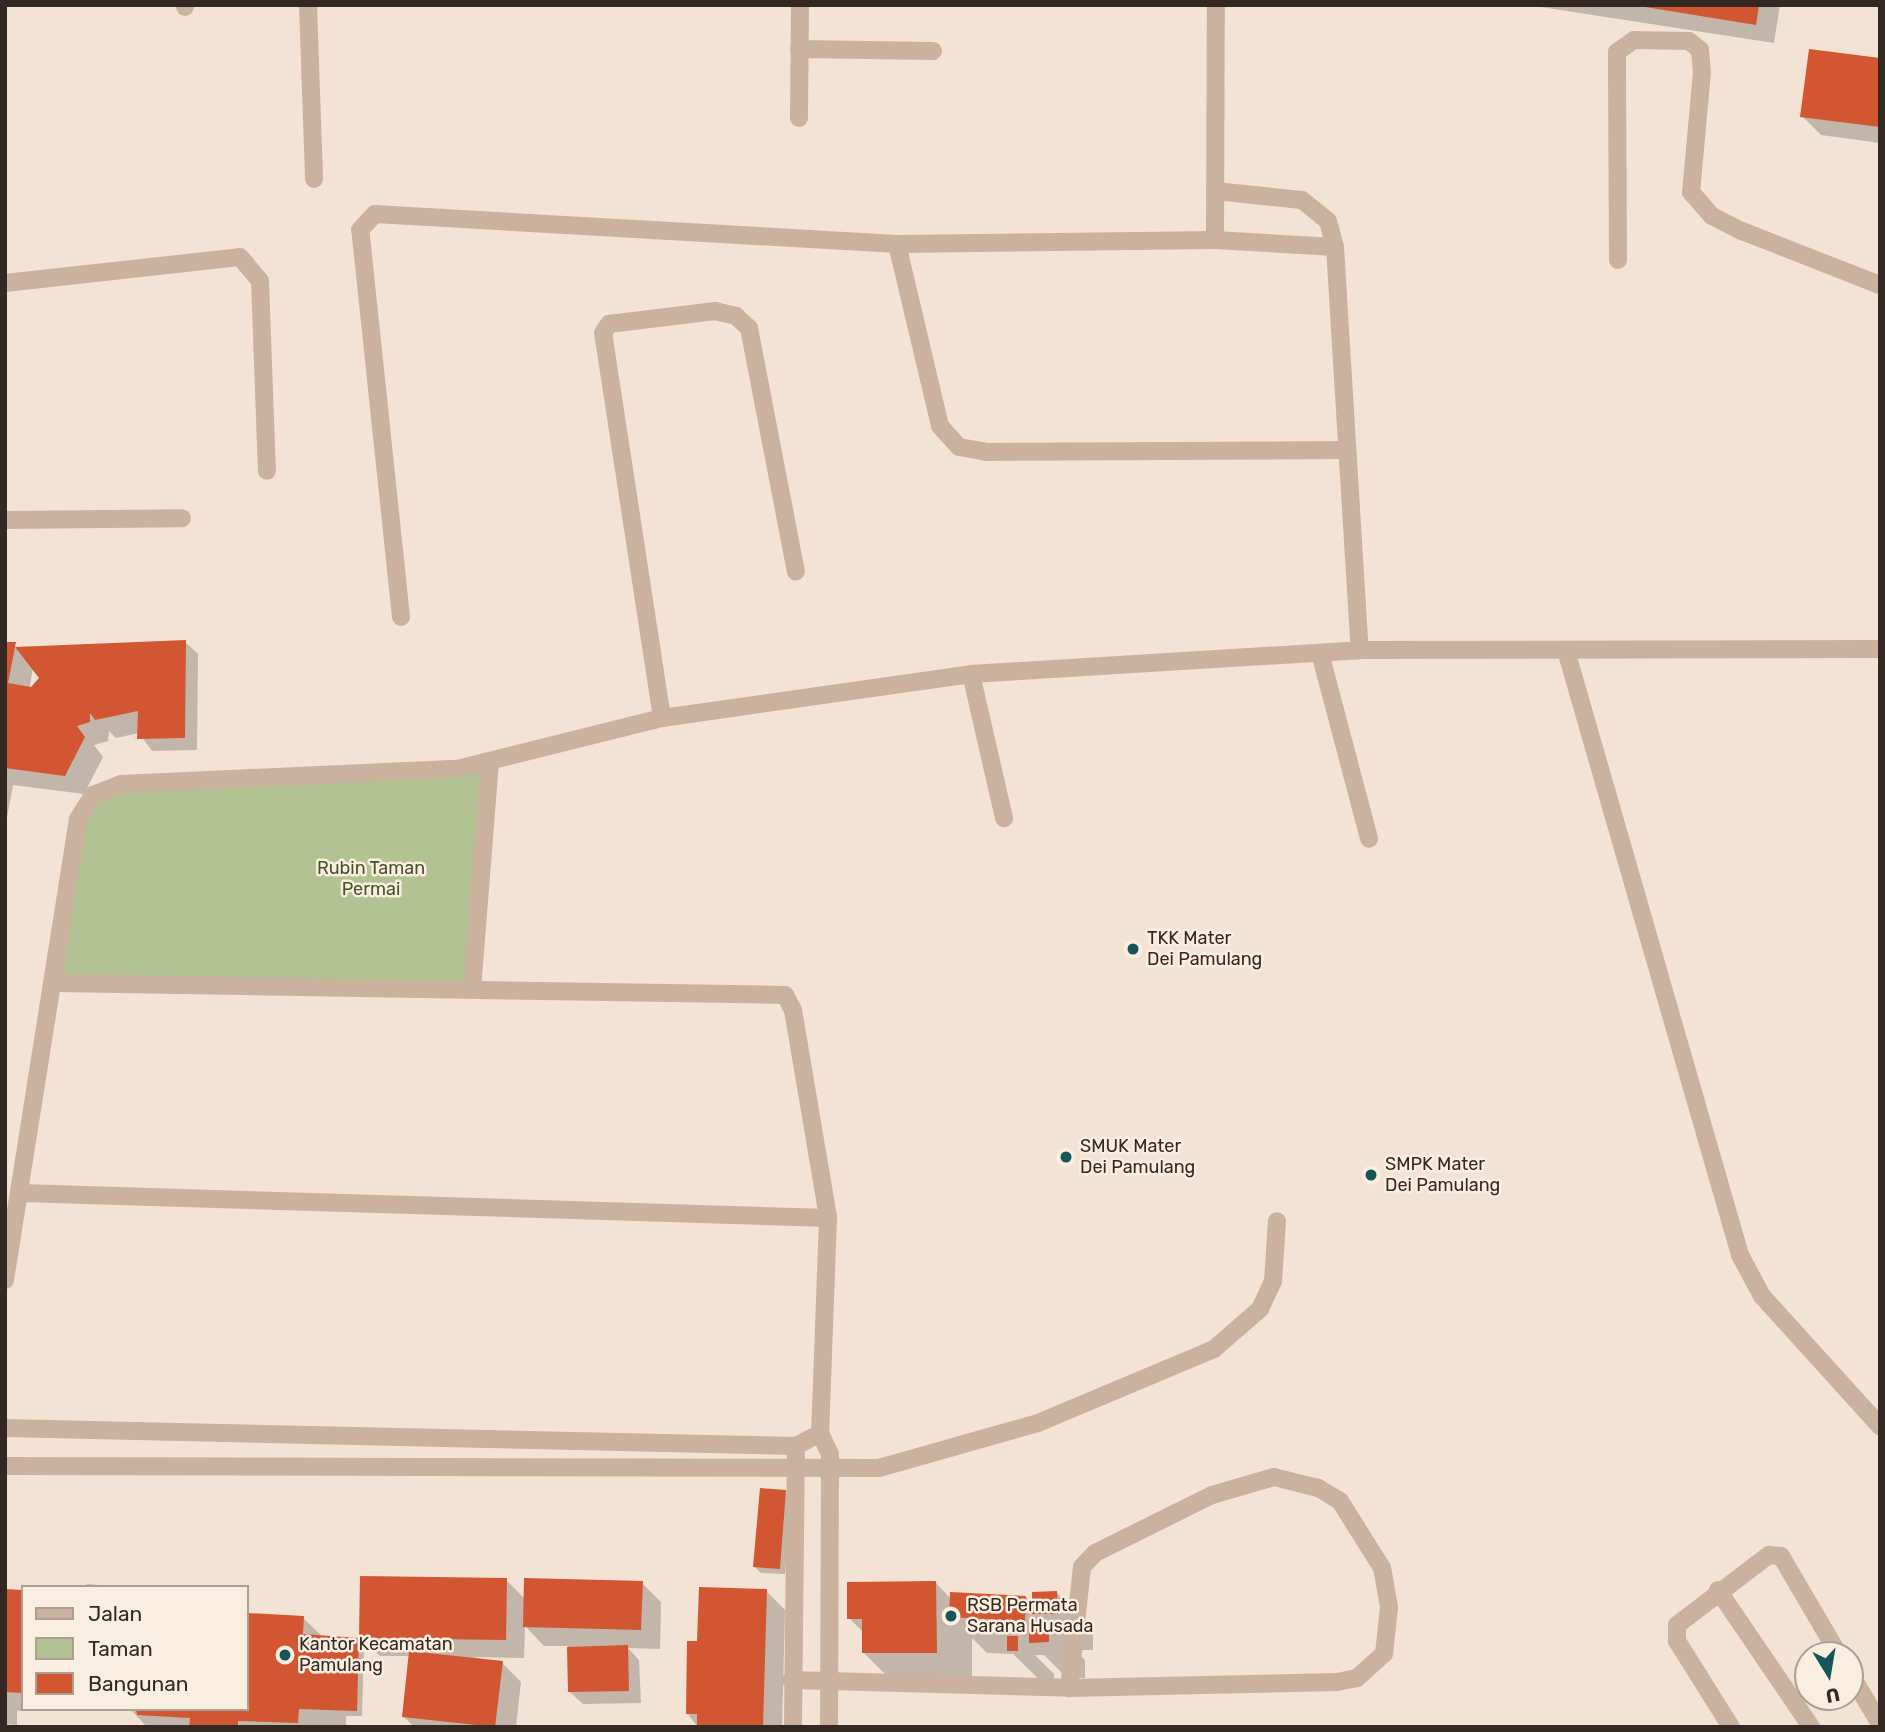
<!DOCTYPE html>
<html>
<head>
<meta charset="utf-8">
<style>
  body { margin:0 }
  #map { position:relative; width:1885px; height:1732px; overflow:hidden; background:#f3e3d4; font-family:Rubik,sans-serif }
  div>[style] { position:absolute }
  .green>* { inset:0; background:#b3c293 }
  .shadow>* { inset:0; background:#0003 }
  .building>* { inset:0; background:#d25632 }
  .minor>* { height:18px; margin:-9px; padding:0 9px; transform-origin:9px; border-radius:9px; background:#cbb29f }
  .dots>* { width:19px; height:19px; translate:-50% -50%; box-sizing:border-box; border:4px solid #faeee0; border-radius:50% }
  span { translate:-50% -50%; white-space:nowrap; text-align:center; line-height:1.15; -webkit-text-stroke:5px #faeee0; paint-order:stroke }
  .park-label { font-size:18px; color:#445425 }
  .poi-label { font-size:18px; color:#342823 }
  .left { translate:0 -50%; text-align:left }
  .frame { position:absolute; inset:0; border:7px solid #342823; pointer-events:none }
  .legend { position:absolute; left:21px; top:1585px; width:228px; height:126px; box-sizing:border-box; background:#faeee0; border:2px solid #ab9f94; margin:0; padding:9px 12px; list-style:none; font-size:21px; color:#342823 }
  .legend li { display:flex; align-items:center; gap:14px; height:35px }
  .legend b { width:35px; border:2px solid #ab9f94 }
  .north { position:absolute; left:1794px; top:1641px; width:70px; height:70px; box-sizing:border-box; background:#faeee0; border:2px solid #ab9f94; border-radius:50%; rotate:169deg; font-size:19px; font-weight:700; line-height:28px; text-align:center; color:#342823 }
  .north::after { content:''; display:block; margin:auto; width:24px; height:32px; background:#165558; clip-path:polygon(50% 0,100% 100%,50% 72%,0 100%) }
</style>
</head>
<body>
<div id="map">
  <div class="green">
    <div style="clip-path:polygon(490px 762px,472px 990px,56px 983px,78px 819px,93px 795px)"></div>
  </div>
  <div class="shadow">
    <div style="clip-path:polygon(1528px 5px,1780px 5px,1774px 43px)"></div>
    <div style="clip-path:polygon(1880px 60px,1880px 143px,1821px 135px,1802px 116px)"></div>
    <div style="clip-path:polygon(evenodd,185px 642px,198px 654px,197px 750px,152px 751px,139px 733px,116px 738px,109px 731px,108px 741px,94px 745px,103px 757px,84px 794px,13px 785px,5px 829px,5px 644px,20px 649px,185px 642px,33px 667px,42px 678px,29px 692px,33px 667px)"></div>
    <div style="clip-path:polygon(785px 1492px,791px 1497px,785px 1574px,761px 1573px,755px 1567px)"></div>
    <div style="clip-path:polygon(506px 1580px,526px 1600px,642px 1583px,661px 1602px,660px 1649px,628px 1648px,639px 1660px,641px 1703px,583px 1704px,570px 1692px,568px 1646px,544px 1646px,525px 1626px,524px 1658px,473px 1657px,502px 1663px,521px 1682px,516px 1727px,414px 1727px,403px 1716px,410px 1656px,380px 1656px,361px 1637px)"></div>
    <div style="clip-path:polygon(936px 1583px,951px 1599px,1026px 1597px,1034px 1606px,1057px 1593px,1093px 1629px,1093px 1650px,1075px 1650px,1085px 1660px,1085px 1678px,1067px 1678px,1044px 1655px,1035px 1655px,1054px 1674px,1054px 1686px,1046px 1686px,1013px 1654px,987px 1653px,972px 1638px,972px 1689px,900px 1689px,864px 1653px,864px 1633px,849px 1618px)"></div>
    <div style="clip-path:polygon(87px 1584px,112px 1586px,113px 1587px,86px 1587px)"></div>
    <div style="clip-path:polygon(5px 1591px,23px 1592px,23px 1709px,34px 1709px,17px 1711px,17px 1725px,5px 1724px)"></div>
    <div style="clip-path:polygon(766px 1591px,785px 1610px,782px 1727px,698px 1727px,687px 1713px,698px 1643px)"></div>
    <div style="clip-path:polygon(247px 1615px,303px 1618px,323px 1637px,358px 1639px,364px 1645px,362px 1716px,346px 1716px,346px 1727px,147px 1727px,130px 1709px,247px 1709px)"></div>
  </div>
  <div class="building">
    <div style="clip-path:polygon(1633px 5px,1759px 5px,1756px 25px)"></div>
    <div style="clip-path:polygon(1809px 49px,1880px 58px,1880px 127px,1800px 117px)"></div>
    <div style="clip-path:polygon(evenodd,186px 640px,185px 738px,137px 739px,138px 711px,95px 720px,90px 713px,90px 722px,77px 726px,85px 737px,65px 776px,5px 768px,5px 642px,16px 642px,15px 647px,186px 640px,15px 647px,39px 678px,31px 687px,8px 683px,15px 647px)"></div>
    <div style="clip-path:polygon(760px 1488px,786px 1490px,780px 1569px,753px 1567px)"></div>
    <div style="clip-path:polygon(360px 1576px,507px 1578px,506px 1640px,359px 1638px)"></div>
    <div style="clip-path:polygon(524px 1578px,643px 1581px,641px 1630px,523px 1627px)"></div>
    <div style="clip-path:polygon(936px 1581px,937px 1653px,862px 1653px,862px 1619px,847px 1619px,847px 1582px)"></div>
    <div style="clip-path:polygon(699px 1587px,767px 1589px,763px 1727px,697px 1727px,697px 1714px,686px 1714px,687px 1641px,697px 1641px)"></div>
    <div style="clip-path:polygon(5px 1589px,23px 1590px,23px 1693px,5px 1692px)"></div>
    <div style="clip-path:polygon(1057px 1591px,1058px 1614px,1032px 1614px,1032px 1592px)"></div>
    <div style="clip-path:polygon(950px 1592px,1026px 1596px,1025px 1621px,949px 1617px)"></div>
    <div style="clip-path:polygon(247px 1613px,304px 1616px,303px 1634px,359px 1638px,357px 1711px,299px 1709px,298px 1723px,238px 1721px,238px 1727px,189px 1727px,190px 1718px,137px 1715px,136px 1709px,247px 1709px)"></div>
    <div style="clip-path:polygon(1029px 1622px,1049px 1622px,1049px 1642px,1029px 1643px)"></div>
    <div style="clip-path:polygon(1007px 1636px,1018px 1636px,1018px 1651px,1007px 1651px)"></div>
    <div style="clip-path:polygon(628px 1645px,629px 1691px,568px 1692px,567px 1647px)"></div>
    <div style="clip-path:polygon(409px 1651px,503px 1661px,495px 1727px,402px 1717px)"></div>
  </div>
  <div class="minor">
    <div style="left:185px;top:5px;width:2px;rotate:90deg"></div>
    <div style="left:308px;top:5px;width:174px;rotate:88deg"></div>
    <div style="left:799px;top:49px;width:134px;rotate:0.9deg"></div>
    <div style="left:799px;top:118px;width:113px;rotate:-89.5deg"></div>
    <div style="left:1215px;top:191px;width:87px;rotate:5.9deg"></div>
    <div style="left:1302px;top:200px;width:33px;rotate:39deg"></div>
    <div style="left:1328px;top:221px;width:27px;rotate:75deg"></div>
    <div style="left:1335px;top:247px;width:404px;rotate:86.5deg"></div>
    <div style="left:1215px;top:240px;width:235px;rotate:-89.8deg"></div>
    <div style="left:897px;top:244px;width:187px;rotate:76.7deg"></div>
    <div style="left:940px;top:426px;width:28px;rotate:48deg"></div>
    <div style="left:959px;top:447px;width:27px;rotate:10deg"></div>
    <div style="left:986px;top:452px;width:360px;rotate:-0.3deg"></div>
    <div style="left:1618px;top:260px;width:208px;rotate:-90.3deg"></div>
    <div style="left:1617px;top:52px;width:21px;rotate:-35deg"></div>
    <div style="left:1634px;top:40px;width:55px;rotate:1deg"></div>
    <div style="left:1689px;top:41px;width:14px;rotate:39deg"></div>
    <div style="left:1700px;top:50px;width:22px;rotate:85deg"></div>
    <div style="left:1702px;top:72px;width:121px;rotate:95.2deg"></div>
    <div style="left:1691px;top:192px;width:32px;rotate:49deg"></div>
    <div style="left:1712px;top:216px;width:34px;rotate:27deg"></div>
    <div style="left:1742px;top:231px;width:148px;rotate:21.4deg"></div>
    <div style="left:5px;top:283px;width:236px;rotate:-6.3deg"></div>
    <div style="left:240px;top:257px;width:31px;rotate:50deg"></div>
    <div style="left:260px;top:281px;width:190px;rotate:87.9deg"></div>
    <div style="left:5px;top:520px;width:177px;rotate:-0.6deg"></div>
    <div style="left:401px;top:617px;width:389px;rotate:-96deg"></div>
    <div style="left:360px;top:230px;width:22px;rotate:-47deg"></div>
    <div style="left:375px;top:214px;width:523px;rotate:3.29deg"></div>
    <div style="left:897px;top:244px;width:318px;rotate:-0.7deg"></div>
    <div style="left:1215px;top:240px;width:120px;rotate:3.3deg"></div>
    <div style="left:1320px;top:653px;width:192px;rotate:75.2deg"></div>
    <div style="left:1567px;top:654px;width:625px;rotate:73.94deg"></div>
    <div style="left:1740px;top:1255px;width:47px;rotate:61.8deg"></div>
    <div style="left:1762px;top:1296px;width:176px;rotate:47.8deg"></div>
    <div style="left:971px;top:674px;width:148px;rotate:77.1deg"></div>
    <div style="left:662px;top:718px;width:389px;rotate:-98.7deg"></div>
    <div style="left:603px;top:333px;width:11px;rotate:-56deg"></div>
    <div style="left:609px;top:324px;width:107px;rotate:-7deg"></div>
    <div style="left:715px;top:311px;width:22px;rotate:13deg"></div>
    <div style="left:736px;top:316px;width:18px;rotate:43deg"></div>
    <div style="left:749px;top:328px;width:248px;rotate:79.1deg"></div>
    <div style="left:56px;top:983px;width:729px;rotate:0.94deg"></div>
    <div style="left:785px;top:995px;width:17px;rotate:62deg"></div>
    <div style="left:793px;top:1010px;width:211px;rotate:80.4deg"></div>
    <div style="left:828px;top:1218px;width:215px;rotate:92.1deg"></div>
    <div style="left:820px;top:1433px;width:23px;rotate:65deg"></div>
    <div style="left:830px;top:1454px;width:273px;rotate:90.2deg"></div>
    <div style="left:472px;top:990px;width:229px;rotate:-85.5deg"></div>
    <div style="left:21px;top:1193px;width:807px;rotate:1.77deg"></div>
    <div style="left:5px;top:1280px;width:467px;rotate:-81deg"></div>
    <div style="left:78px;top:819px;width:28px;rotate:-58deg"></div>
    <div style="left:93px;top:795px;width:30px;rotate:-21deg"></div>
    <div style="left:121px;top:784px;width:336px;rotate:-2.6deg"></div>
    <div style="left:457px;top:769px;width:211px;rotate:-14deg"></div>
    <div style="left:662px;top:718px;width:312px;rotate:-8.1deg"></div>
    <div style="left:971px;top:674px;width:390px;rotate:-3.5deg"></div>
    <div style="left:1360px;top:650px;width:520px;rotate:-0.11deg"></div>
    <div style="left:5px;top:1428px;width:791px;rotate:1.3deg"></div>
    <div style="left:5px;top:1466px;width:874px;rotate:0.13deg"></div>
    <div style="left:879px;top:1468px;width:165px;rotate:-15.8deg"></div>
    <div style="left:1038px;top:1423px;width:191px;rotate:-22.8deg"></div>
    <div style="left:1214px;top:1349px;width:61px;rotate:-41deg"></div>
    <div style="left:1260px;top:1309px;width:31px;rotate:-65deg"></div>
    <div style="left:1273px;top:1281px;width:60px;rotate:-86.2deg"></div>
    <div style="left:1718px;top:1590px;width:166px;rotate:55.8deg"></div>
    <div style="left:1850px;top:1673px;width:59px;rotate:59.5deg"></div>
    <div style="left:791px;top:1680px;width:278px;rotate:1.6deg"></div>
    <div style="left:1069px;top:1688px;width:268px;rotate:-1.3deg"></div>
    <div style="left:1337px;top:1682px;width:20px;rotate:-11deg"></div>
    <div style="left:1357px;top:1678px;width:36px;rotate:-42deg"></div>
    <div style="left:1384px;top:1654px;width:47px;rotate:-83.9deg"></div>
    <div style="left:1389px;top:1607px;width:40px;rotate:-100deg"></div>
    <div style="left:1382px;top:1568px;width:79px;rotate:-122.1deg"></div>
    <div style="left:1340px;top:1501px;width:26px;rotate:-149deg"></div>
    <div style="left:1318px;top:1488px;width:45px;rotate:-166deg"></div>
    <div style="left:1274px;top:1477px;width:65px;rotate:163.8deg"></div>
    <div style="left:1212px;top:1495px;width:131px;rotate:153.6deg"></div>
    <div style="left:1095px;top:1553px;width:19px;rotate:133deg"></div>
    <div style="left:1082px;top:1567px;width:122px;rotate:96.1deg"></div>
    <div style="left:793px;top:1727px;width:281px;rotate:-89.4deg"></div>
    <div style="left:796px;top:1446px;width:27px;rotate:-28deg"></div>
    <div style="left:1731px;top:1727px;width:102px;rotate:-122.1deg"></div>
    <div style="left:1677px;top:1641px;width:16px;rotate:-90deg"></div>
    <div style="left:1677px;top:1625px;width:116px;rotate:-37.3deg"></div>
    <div style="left:1769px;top:1555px;width:12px;rotate:5deg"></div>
    <div style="left:1781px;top:1556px;width:115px;rotate:59.6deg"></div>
  </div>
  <div class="dots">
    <div style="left:1133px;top:949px;background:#165558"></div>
    <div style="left:1066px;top:1157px;background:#165558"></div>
    <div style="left:1371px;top:1175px;background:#165558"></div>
    <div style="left:951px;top:1616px;background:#165558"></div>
    <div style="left:285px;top:1655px;background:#165558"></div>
  </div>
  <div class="park-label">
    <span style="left:371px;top:879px">Rubin Taman<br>Permai</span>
  </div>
  <div class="poi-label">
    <span class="left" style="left:1147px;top:949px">TKK Mater<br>Dei Pamulang</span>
    <span class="left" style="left:1080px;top:1157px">SMUK Mater<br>Dei Pamulang</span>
    <span class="left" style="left:1385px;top:1175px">SMPK Mater<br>Dei Pamulang</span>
    <span class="left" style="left:967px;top:1616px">RSB Permata<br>Sarana Husada</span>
    <span class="left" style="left:299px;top:1655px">Kantor Kecamatan<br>Pamulang</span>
  </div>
  <div class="frame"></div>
  <ul class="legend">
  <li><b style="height:9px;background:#cbb29f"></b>Jalan</li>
  <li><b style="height:19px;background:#b3c293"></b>Taman</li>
  <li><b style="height:19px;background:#d25632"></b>Bangunan</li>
  </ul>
  <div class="north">U</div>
</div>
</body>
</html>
